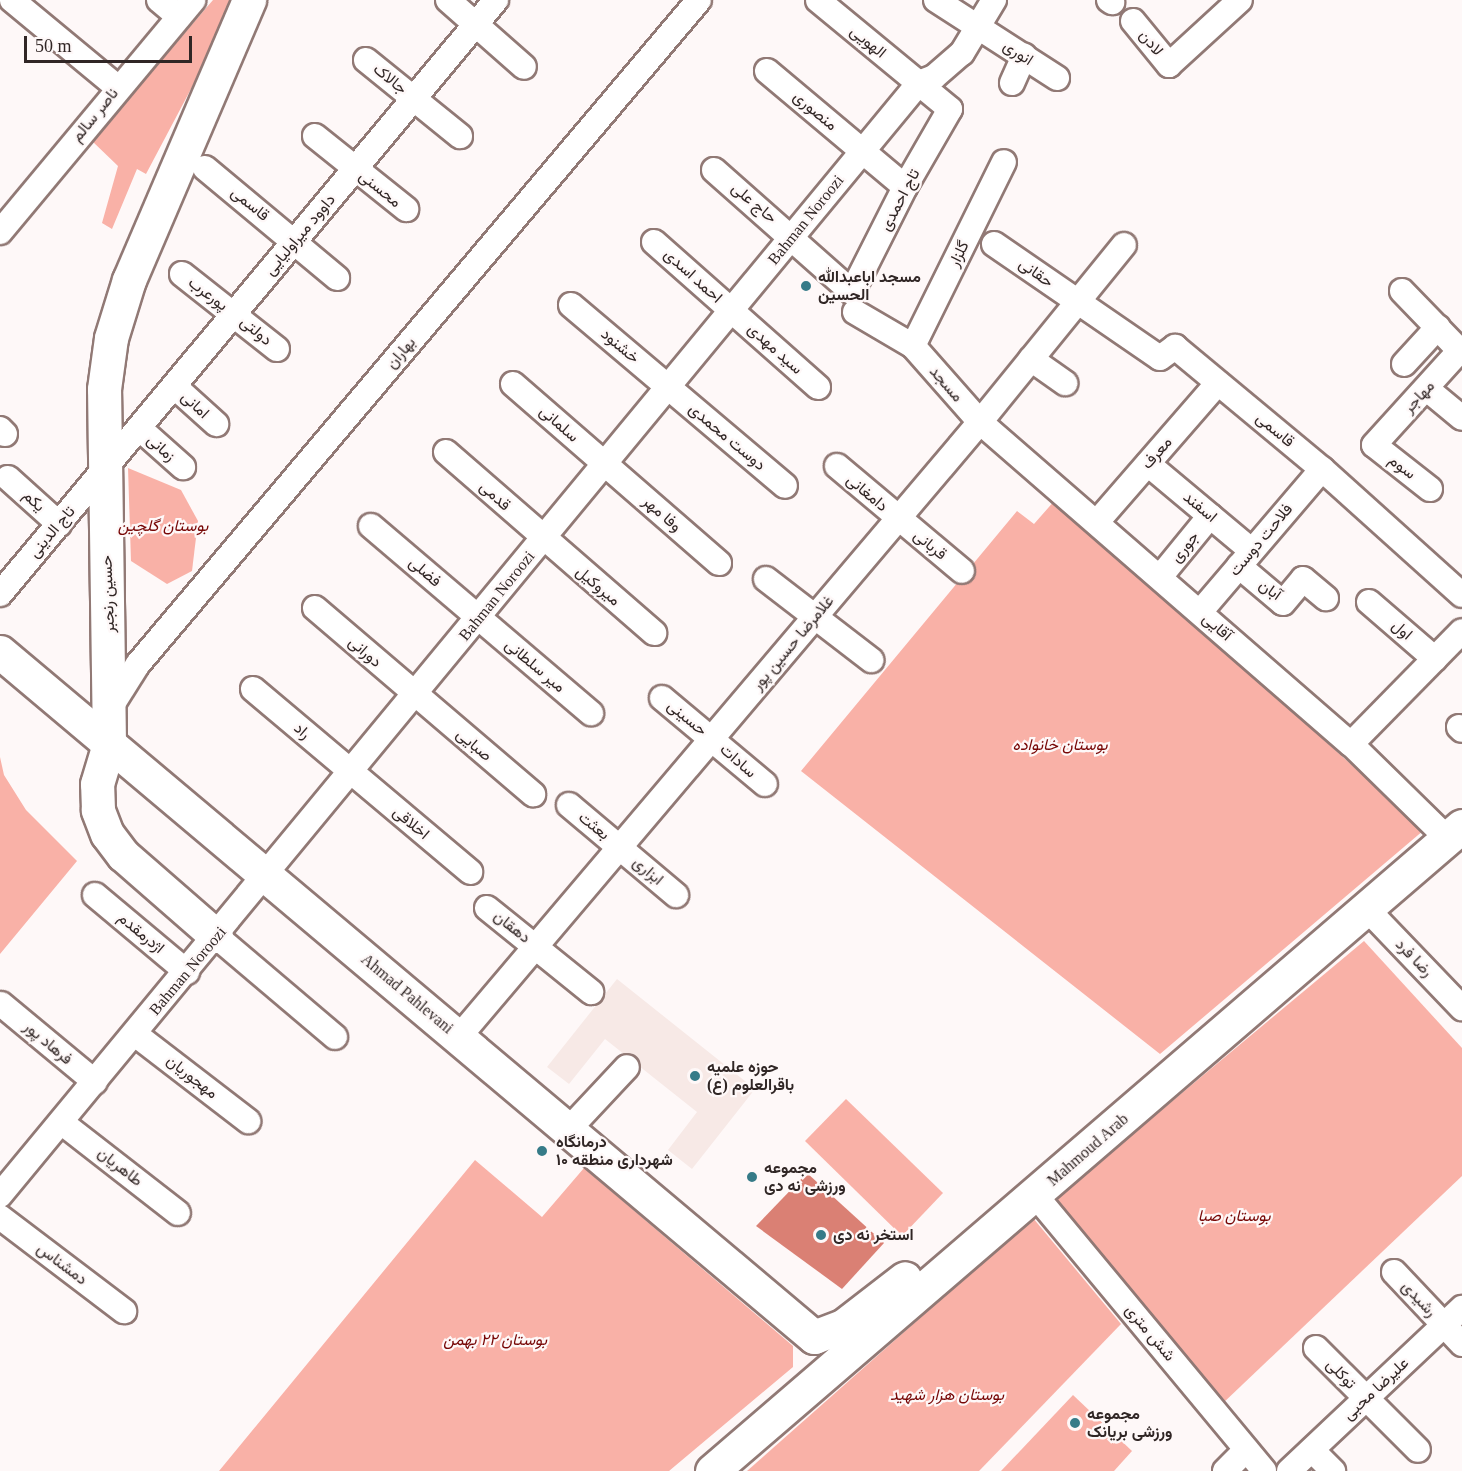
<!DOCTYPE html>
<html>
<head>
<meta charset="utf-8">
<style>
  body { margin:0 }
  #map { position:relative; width:1462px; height:1471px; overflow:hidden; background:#fef8f8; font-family:"Times New Roman",Vazirmatn,serif }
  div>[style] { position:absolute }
  .built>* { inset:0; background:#f7e9e6 }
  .green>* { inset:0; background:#f9b1a7 }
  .water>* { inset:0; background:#da8074 }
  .roads { filter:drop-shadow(2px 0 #917975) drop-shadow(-2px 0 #917975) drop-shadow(0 2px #917975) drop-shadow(0 -2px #917975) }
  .street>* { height:24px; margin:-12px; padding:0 12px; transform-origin:12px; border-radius:12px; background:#fff }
  .secondary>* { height:33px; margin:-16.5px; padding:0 16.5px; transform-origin:16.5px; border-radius:16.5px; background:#fff }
  .dots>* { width:16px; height:16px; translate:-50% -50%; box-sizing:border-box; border:3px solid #fef8f8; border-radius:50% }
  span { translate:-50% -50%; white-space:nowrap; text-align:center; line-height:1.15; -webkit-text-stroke:4.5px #fef8f8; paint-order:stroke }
  .street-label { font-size:16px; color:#302625 }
  .poi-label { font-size:16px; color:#302625; font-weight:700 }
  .left { translate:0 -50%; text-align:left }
  .park-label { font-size:16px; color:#770706; font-style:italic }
  .scale { position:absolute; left:24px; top:36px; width:168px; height:27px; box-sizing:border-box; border:3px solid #302625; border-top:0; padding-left:8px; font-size:18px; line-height:21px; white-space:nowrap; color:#302625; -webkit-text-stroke:4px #fef8f8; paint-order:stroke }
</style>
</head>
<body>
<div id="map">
  <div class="built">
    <div style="clip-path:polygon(617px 979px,755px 1089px,692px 1169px,668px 1150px,697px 1112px,605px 1039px,569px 1084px,547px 1067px)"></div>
  </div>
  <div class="green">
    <div style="clip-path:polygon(213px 0,238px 0,146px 174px,137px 169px,112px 229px,102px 223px,118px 166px,92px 141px)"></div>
    <div style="clip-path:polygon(128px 468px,181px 490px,198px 521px,192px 571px,167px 584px,131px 561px)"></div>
    <div style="clip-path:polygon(1056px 499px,1424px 830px,1160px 1054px,801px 771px,1017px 511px,1034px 524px)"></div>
    <div style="clip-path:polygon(0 757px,4px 775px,26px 810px,77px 861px,0 954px)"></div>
    <div style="clip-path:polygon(1364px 941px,1462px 1048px,1462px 1176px,1221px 1405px,1055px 1199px)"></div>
    <div style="clip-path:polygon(846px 1099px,943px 1193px,902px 1236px,805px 1141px)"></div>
    <div style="clip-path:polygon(475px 1160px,542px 1217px,584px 1168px,793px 1346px,793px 1367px,669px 1471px,219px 1471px)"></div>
    <div style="clip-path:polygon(1033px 1218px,1121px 1324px,979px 1471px,747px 1471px)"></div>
    <div style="clip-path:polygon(1073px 1395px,1132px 1451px,1114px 1471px,1001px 1471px)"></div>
  </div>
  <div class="water">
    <div style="clip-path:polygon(807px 1173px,884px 1243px,842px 1289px,756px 1226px)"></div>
  </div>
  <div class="roads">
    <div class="street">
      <div style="left:12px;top:0;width:136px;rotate:39.6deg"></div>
      <div style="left:159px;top:0;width:26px;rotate:40deg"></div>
      <div style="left:448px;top:0;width:101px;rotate:41.4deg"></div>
      <div style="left:936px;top:0;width:144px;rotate:32.8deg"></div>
      <div style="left:1109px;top:0;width:4px;rotate:34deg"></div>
      <div style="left:1133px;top:21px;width:57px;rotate:50.7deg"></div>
      <div style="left:1169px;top:65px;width:96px;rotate:-42.5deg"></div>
      <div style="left:366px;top:60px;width:121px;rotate:39deg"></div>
      <div style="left:767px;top:71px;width:180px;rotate:40deg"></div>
      <div style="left:1012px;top:83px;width:30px;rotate:-66deg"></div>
      <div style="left:315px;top:136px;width:117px;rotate:38.7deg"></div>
      <div style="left:205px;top:168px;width:172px;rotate:39.8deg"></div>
      <div style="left:714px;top:170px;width:184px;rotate:41.5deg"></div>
      <div style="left:852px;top:292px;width:118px;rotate:-63.2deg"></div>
      <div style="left:905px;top:187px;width:90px;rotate:-60deg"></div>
      <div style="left:950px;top:109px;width:171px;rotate:-140.5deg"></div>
      <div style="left:0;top:232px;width:302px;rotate:-50.2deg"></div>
      <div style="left:654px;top:242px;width:219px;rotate:41.5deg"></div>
      <div style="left:994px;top:244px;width:201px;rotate:34.5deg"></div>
      <div style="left:1160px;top:358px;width:19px;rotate:-36deg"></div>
      <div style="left:1175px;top:347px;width:191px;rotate:39.7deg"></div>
      <div style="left:1322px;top:469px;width:188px;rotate:42deg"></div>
      <div style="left:182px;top:274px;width:121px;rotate:38.3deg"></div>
      <div style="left:1402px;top:291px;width:83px;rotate:46deg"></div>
      <div style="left:571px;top:305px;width:280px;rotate:40.2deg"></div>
      <div style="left:855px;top:312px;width:67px;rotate:30.4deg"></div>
      <div style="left:913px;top:346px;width:101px;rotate:48.6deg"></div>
      <div style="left:980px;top:422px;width:491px;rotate:41deg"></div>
      <div style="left:1351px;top:744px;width:134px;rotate:44.4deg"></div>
      <div style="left:913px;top:346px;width:205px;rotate:-63.7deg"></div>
      <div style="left:1031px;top:359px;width:42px;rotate:35.2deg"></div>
      <div style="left:1404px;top:364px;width:50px;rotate:-47.4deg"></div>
      <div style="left:513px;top:384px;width:273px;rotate:41deg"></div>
      <div style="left:174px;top:386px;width:57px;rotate:42.1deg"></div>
      <div style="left:1427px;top:389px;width:45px;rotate:39.6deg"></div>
      <div style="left:139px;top:428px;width:59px;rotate:41.6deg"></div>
      <div style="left:0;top:429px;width:7px;rotate:45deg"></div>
      <div style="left:446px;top:452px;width:276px;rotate:41deg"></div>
      <div style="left:1148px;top:464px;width:134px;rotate:39.9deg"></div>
      <div style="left:837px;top:466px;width:163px;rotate:40deg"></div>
      <div style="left:8px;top:478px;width:69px;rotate:42deg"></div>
      <div style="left:1430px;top:489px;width:71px;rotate:-141.8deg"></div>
      <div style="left:1374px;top:445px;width:131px;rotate:-47.8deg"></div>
      <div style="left:1097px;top:522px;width:184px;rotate:-49deg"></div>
      <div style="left:371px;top:526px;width:289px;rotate:40.4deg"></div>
      <div style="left:1239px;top:566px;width:57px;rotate:40.1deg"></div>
      <div style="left:1283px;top:603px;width:31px;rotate:-50deg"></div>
      <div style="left:1303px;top:579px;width:30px;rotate:40deg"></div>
      <div style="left:1160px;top:577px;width:79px;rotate:-50.7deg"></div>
      <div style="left:766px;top:579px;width:133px;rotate:37.6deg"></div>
      <div style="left:0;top:594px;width:774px;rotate:-50.14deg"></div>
      <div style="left:1369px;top:602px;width:87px;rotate:40.8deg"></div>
      <div style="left:315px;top:608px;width:287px;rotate:40.5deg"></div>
      <div style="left:1200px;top:612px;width:188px;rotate:-49.5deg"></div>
      <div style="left:253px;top:689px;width:284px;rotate:40.1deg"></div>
      <div style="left:662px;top:698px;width:134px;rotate:39.9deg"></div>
      <div style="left:109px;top:710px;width:54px;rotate:-57.8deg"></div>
      <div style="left:138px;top:664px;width:869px;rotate:-49.81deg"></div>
      <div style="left:1459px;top:727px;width:4px;rotate:45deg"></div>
      <div style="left:1351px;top:744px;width:158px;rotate:-45.5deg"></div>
      <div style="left:569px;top:805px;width:140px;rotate:40.1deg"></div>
      <div style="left:95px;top:895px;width:120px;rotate:39.9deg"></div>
      <div style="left:487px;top:908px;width:134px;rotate:38.9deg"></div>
      <div style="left:1366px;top:908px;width:139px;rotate:46.2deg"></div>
      <div style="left:216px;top:936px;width:156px;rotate:40.3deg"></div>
      <div style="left:1px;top:1004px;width:122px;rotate:39.7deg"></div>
      <div style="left:135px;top:1034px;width:143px;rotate:37.6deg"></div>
      <div style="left:458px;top:1038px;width:807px;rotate:-49.72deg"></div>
      <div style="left:980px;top:422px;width:228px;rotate:-50.9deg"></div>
      <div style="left:61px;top:1122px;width:148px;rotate:37.9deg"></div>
      <div style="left:568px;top:1130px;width:86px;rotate:-46.9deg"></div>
      <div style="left:0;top:1195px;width:1443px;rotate:-50.43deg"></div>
      <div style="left:919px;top:83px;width:16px;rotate:-22deg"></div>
      <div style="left:934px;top:77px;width:37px;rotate:-41deg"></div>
      <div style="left:962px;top:53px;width:62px;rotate:-58.9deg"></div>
      <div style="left:1036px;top:1196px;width:357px;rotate:50.3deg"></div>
      <div style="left:0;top:1217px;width:156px;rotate:37.2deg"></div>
      <div style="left:1394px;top:1272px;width:99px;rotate:46.6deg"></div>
      <div style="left:1316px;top:1348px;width:144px;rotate:45deg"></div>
      <div style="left:1312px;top:1450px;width:30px;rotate:45deg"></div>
      <div style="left:1225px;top:1471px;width:30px;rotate:-45deg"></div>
      <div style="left:1289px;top:1471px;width:238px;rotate:-43.3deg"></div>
    </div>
    <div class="secondary">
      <div style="left:0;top:652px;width:1064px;rotate:40.08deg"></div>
      <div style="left:216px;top:936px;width:123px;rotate:-138.9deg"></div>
      <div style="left:123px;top:855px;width:26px;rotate:-127deg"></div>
      <div style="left:107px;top:834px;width:26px;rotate:-111deg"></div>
      <div style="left:98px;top:810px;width:26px;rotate:-92deg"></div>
      <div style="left:97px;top:784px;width:42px;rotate:-73.3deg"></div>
      <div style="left:109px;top:744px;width:355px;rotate:-90.8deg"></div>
      <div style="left:104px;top:389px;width:51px;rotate:-82.2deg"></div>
      <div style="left:111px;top:338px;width:61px;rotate:-72.8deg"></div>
      <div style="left:129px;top:280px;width:305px;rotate:-66.8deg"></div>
      <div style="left:814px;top:1337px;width:31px;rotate:-21deg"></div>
      <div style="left:843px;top:1326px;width:78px;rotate:-37.7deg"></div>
      <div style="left:712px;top:1471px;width:989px;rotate:-40.7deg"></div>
    </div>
  </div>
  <div class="dots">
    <div style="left:806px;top:286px;background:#367b88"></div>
    <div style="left:695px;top:1076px;background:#367b88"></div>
    <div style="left:542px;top:1151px;background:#367b88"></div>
    <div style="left:752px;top:1177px;background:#367b88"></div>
    <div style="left:821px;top:1235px;background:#367b88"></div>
    <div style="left:1075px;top:1423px;background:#367b88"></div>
  </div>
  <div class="street-label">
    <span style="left:868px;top:42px;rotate:39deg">الهویی</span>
    <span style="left:1151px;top:43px;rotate:51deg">لادن</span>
    <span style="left:1018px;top:53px;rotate:33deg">انوری</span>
    <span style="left:390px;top:79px;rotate:39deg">جالاک</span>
    <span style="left:815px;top:111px;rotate:40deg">منصوری</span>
    <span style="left:95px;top:115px;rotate:-51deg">ناصر سالم</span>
    <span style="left:380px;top:189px;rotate:39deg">محسنی</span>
    <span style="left:900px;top:200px;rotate:-62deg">تاج احمدی</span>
    <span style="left:754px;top:203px;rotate:40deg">حاج علی</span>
    <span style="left:250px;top:204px;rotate:39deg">قاسمی</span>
    <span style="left:806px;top:220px;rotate:-51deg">Bahman Noroozi</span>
    <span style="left:300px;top:235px;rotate:-50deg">داوود میراولیایی</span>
    <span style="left:959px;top:254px;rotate:-64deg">گلزار</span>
    <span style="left:1036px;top:273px;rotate:35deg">حقانی</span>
    <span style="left:693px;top:276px;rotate:42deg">احمد اسدی</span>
    <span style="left:208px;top:294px;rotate:37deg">پورعرب</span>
    <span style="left:256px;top:331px;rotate:40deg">دولتی</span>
    <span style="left:620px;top:346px;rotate:40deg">خشنود</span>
    <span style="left:775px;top:349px;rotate:42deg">سید مهدی</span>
    <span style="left:401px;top:353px;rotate:-50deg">بهاران</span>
    <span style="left:946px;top:384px;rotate:49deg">مسجد</span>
    <span style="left:1419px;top:397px;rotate:-47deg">مهاجر</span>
    <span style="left:195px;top:405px;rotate:43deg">امانی</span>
    <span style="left:559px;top:424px;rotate:41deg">سلمانی</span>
    <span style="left:1275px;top:430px;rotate:40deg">قاسمی</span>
    <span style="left:727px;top:437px;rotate:40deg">دوست محمدی</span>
    <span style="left:161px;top:448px;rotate:42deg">زمانی</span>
    <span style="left:1157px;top:453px;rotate:-49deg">معرف</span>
    <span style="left:1402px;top:467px;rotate:37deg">سوم</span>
    <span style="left:867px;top:493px;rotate:40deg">دامغانی</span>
    <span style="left:495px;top:496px;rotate:42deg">قدمی</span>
    <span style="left:34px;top:501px;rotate:43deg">یکم</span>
    <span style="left:1200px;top:507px;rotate:40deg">اسفند</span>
    <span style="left:662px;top:514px;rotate:41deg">وفا مهر</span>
    <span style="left:52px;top:532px;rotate:-50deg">تاج الدینی</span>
    <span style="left:1261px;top:540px;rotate:-50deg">فلاحت دوست</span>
    <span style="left:930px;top:545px;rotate:39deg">قربانی</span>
    <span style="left:1185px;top:547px;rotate:-51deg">جوری</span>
    <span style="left:425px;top:572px;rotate:41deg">فضلی</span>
    <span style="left:598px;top:586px;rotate:40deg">میروکیل</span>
    <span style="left:1270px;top:590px;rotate:35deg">آبان</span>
    <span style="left:108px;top:594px;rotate:-92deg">حسین رنجبر</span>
    <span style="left:497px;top:596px;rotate:-51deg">Bahman Noroozi</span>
    <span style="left:1217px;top:627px;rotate:41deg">آقایی</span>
    <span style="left:1402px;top:630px;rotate:41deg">اول</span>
    <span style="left:793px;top:643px;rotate:-50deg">غلامرضا حسین پور</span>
    <span style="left:365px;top:652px;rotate:41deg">دورانی</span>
    <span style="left:535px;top:666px;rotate:40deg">میر سلطانی</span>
    <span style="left:687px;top:718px;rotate:39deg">حسینی</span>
    <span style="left:302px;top:731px;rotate:40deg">راد</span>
    <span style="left:474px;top:745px;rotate:40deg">صبایی</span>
    <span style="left:738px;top:761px;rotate:41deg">سادات</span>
    <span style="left:411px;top:823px;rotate:40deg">اخلاقی</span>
    <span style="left:594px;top:826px;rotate:39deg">بعثت</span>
    <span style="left:648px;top:871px;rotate:41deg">ابزاری</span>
    <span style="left:512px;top:927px;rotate:38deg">دهقان</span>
    <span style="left:141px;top:933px;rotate:40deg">اژدرمقدم</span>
    <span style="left:1414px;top:958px;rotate:46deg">رضا فرد</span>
    <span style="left:188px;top:971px;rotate:-50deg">Bahman Noroozi</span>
    <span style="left:407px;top:994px;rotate:40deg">Ahmad Pahlevani</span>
    <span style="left:48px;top:1043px;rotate:40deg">فرهاد پور</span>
    <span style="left:192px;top:1077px;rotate:38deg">مهجوریان</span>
    <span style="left:1088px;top:1150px;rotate:-41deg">Mahmoud Arab</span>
    <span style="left:120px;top:1167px;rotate:38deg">طاهریان</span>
    <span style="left:62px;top:1264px;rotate:37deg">دمشناس</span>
    <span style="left:1419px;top:1299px;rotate:47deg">رشیدی</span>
    <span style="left:1150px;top:1333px;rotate:50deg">شش متری</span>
    <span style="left:1341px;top:1374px;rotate:46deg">توکلی</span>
    <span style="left:1376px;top:1389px;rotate:-43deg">علیرضا محبی</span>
  </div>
  <div class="poi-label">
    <span class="left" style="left:818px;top:286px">مسجد اباعبدالله<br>الحسین</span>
    <span class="left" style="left:707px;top:1076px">حوزه علمیه<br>باقرالعلوم (ع)</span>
    <span class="left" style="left:556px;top:1151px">درمانگاه<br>شهرداری منطقه ۱۰</span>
    <span class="left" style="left:764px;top:1177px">مجموعه<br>ورزشی نه دی</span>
    <span class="left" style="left:833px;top:1235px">استخر نه دی</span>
    <span class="left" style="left:1087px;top:1423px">مجموعه<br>ورزشی بریانک</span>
  </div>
  <div class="park-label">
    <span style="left:163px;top:526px">بوستان گلچین</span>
    <span style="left:1060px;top:745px">بوستان خانواده</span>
    <span style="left:1234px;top:1216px">بوستان صبا</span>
    <span style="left:495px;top:1340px">بوستان ۲۲ بهمن</span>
    <span style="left:947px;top:1395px">بوستان هزار شهید</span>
  </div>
  <div class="scale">50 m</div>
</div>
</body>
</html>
